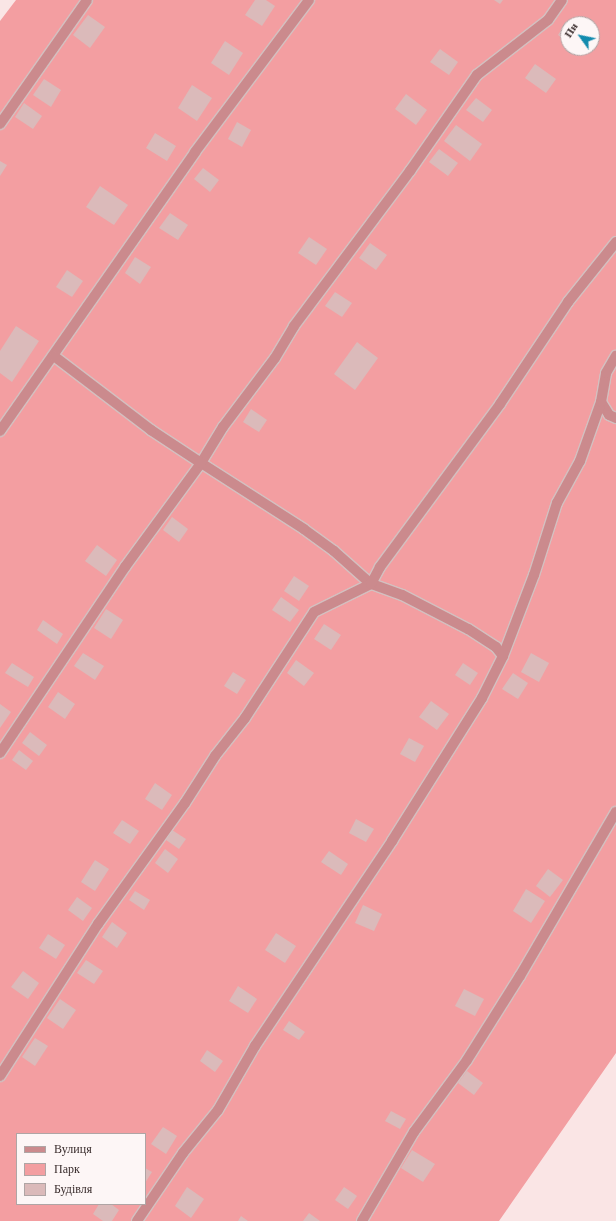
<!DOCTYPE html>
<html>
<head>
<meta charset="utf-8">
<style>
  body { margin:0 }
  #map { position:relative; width:616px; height:1221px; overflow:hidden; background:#fae5e5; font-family:"Times New Roman",serif }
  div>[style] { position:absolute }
  .green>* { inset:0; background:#f39ea1 }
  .building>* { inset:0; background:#dbbaba }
  .roads { filter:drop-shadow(1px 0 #d3c0c0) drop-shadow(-1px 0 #d3c0c0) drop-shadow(0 1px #d3c0c0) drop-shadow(0 -1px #d3c0c0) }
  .minor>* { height:10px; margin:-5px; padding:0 5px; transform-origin:5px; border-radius:5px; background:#cb8a8d }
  span { translate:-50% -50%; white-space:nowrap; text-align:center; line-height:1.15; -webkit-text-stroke:3px #fdf6f6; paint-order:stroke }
  .legend { position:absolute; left:16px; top:1133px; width:130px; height:72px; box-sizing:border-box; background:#fdf6f6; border:1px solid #afa5a5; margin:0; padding:5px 7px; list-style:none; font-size:12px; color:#392c2c }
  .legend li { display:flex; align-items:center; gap:8px; height:20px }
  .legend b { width:20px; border:1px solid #afa5a5 }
  .north { position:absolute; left:560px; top:16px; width:40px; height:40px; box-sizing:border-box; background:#fdf6f6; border:1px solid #afa5a5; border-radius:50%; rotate:303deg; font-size:11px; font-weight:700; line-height:16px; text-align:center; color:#392c2c }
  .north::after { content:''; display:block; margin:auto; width:14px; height:18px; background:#138bae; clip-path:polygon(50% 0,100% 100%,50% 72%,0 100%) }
</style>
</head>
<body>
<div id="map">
  <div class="green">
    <div style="clip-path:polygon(evenodd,16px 0,616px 0,616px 1053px,499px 1221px,0 1221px,0 21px,16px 0,568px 24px,592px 24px,592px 48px,568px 48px,568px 24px,16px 0,17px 1134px,145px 1134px,145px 1204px,17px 1204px,17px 1134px)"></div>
  </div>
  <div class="building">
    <div style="clip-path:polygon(255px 0,266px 0,275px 6px,262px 26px,245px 15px)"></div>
    <div style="clip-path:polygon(494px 0,503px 0,500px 4px)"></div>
    <div style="clip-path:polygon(88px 15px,105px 27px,90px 48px,73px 35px)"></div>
    <div style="clip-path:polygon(566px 22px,570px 24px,568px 42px,558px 35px)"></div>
    <div style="clip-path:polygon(225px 41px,243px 53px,229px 75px,211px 63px)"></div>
    <div style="clip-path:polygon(440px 49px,458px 62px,449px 75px,430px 62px)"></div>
    <div style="clip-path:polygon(535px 64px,556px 79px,546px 93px,525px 78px)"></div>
    <div style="clip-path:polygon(44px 79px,61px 90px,51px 107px,33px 95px)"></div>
    <div style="clip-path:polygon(192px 85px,212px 98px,197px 121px,178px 108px)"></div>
    <div style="clip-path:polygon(406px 94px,427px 110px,416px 125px,395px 109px)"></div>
    <div style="clip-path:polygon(476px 98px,492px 110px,483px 122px,466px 110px)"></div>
    <div style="clip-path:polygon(24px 103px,42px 116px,33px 129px,15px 117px)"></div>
    <div style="clip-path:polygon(237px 122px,251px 130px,242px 147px,228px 139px)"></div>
    <div style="clip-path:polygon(456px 125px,482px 144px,470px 161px,444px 141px)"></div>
    <div style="clip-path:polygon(155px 133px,176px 146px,167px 161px,146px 148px)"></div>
    <div style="clip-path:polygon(439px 149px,458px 163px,448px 176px,429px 162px)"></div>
    <div style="clip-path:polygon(0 161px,7px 165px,0 176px)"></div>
    <div style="clip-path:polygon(203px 168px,219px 180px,210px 192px,194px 179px)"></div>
    <div style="clip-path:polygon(100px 186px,128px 205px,114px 225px,86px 207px)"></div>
    <div style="clip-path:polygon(170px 213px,188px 225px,178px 240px,159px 228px)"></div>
    <div style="clip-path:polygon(309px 237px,327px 249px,316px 265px,298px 253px)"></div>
    <div style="clip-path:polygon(370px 243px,387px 255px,376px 270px,359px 258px)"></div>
    <div style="clip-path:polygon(135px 257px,151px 267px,140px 284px,125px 273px)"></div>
    <div style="clip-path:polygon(67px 270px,83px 281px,72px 297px,56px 287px)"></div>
    <div style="clip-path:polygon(335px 292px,352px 303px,342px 317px,325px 306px)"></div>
    <div style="clip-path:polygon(16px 326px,39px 341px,12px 382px,0 373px,0 351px)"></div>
    <div style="clip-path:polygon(357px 342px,378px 358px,355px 390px,334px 374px)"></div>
    <div style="clip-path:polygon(251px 409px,267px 420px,259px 432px,243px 422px)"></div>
    <div style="clip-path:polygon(172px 517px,188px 529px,179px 542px,163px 530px)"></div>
    <div style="clip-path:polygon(97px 545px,117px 560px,106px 576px,85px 561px)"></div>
    <div style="clip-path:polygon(294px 576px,309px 586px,299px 601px,284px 591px)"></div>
    <div style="clip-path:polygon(281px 597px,299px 610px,290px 622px,272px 610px)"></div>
    <div style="clip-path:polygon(106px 609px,123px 620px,111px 639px,94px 628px)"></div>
    <div style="clip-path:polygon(43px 620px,63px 634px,57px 644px,37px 630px)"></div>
    <div style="clip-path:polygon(324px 624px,341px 635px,331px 650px,314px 639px)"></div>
    <div style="clip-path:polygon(83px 653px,104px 666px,95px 680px,74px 666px)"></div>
    <div style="clip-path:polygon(531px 653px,549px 663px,539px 682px,521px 672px)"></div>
    <div style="clip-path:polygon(296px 660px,314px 673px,304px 686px,287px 673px)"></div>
    <div style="clip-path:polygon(12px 663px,34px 677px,28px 687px,5px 673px)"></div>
    <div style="clip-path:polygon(463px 663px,478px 673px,470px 685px,455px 675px)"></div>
    <div style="clip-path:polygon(233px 672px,246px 680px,237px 694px,224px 686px)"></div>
    <div style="clip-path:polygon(513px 673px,528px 683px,518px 699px,502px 689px)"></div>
    <div style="clip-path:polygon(58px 692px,75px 704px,65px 719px,48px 707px)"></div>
    <div style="clip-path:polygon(431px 701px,449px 714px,437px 730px,419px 717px)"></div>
    <div style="clip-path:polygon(0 704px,11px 712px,0 728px)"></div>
    <div style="clip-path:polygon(30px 732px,47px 745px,39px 756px,22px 743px)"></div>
    <div style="clip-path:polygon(409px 738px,424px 746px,415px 762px,400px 754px)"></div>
    <div style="clip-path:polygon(19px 750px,33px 761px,26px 770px,12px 760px)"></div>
    <div style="clip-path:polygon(155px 783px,172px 795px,162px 810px,145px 799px)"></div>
    <div style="clip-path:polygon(356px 819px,374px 829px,366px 842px,349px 833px)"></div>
    <div style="clip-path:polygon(122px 820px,139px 831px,130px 844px,113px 833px)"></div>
    <div style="clip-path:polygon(172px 830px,186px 839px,179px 849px,166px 840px)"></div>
    <div style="clip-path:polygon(165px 849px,178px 859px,168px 873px,155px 863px)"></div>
    <div style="clip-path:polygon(329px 851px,348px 864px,341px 875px,321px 862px)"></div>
    <div style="clip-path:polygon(95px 860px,109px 869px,95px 891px,81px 882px)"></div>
    <div style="clip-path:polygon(548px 869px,563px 880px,550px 897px,536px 886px)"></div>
    <div style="clip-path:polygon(526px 889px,545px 901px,531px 923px,513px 911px)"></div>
    <div style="clip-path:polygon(135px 891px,150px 900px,144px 910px,129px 900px)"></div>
    <div style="clip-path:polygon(77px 897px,92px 908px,83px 921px,68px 910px)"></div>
    <div style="clip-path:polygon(363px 905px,382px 914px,374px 931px,355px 923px)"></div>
    <div style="clip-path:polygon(112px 922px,127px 933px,117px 948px,102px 937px)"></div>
    <div style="clip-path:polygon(276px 933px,296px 946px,285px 963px,265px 950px)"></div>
    <div style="clip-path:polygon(48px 934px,65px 945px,56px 959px,39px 948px)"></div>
    <div style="clip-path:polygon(86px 960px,103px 971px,94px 984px,77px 973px)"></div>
    <div style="clip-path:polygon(23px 971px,39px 983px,28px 999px,11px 987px)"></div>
    <div style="clip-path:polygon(238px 986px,257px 999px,248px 1013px,229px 1001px)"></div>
    <div style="clip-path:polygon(464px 989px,484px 999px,475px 1016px,455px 1006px)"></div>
    <div style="clip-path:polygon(60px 999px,76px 1010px,63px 1029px,47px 1018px)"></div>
    <div style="clip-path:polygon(289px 1021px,305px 1032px,299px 1040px,283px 1030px)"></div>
    <div style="clip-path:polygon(35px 1038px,48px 1046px,35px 1066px,22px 1057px)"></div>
    <div style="clip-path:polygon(207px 1050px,223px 1061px,215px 1072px,200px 1061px)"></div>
    <div style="clip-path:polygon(467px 1071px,483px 1083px,474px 1095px,458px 1083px)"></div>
    <div style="clip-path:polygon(391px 1111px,406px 1119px,400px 1129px,385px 1121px)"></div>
    <div style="clip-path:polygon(163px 1127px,177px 1136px,166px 1154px,151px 1144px)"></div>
    <div style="clip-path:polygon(412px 1150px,435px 1164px,423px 1182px,401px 1168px)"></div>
    <div style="clip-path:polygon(145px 1168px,152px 1172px,145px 1183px)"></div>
    <div style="clip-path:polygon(187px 1187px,204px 1199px,191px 1218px,175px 1206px)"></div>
    <div style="clip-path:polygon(344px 1187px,357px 1196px,348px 1209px,335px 1200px)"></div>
    <div style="clip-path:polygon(99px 1204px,111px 1204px,119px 1210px,112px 1221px,103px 1221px,93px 1214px)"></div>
    <div style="clip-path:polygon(309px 1213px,320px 1221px,303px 1221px)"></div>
    <div style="clip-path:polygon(241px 1216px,248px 1221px,238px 1221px)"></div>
  </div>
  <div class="roads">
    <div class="minor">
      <div style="left:0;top:124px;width:151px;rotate:-54.9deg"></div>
      <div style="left:601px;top:402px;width:15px;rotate:58deg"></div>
      <div style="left:609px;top:415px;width:8px;rotate:23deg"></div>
      <div style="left:0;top:431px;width:340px;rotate:-55deg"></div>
      <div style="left:195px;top:152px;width:190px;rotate:-53.1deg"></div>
      <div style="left:503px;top:656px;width:11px;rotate:-128deg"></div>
      <div style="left:496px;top:647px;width:33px;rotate:-147deg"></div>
      <div style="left:468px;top:629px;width:74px;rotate:-152.7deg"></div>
      <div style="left:402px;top:595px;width:33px;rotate:-160deg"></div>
      <div style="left:371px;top:584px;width:50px;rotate:-138.3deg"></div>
      <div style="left:334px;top:551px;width:37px;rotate:-144deg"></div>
      <div style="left:304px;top:529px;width:122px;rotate:-147.3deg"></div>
      <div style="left:201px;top:463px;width:42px;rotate:-58.6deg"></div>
      <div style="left:223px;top:427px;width:86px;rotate:-53deg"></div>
      <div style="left:275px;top:358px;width:37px;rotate:-59deg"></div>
      <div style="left:294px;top:326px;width:194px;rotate:-53.2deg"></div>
      <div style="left:410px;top:171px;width:117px;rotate:-55.1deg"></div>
      <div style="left:477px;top:75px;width:90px;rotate:-37.8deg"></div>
      <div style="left:548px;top:20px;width:24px;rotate:-55deg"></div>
      <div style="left:0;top:753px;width:224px;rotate:-56.1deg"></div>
      <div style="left:125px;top:567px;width:129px;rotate:-53.8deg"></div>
      <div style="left:201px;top:463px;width:60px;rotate:-146.6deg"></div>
      <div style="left:151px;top:430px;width:122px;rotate:-142.7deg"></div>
      <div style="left:0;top:1076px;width:181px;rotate:-57.2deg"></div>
      <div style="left:98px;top:924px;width:149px;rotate:-54.3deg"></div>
      <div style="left:185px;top:803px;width:56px;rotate:-57.4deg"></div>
      <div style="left:215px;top:756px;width:48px;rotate:-51.7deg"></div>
      <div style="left:245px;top:718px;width:126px;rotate:-56.9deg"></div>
      <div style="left:314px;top:612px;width:64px;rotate:-26.2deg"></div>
      <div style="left:371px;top:584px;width:19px;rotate:-62deg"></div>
      <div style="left:380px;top:567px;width:202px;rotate:-53.6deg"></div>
      <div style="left:500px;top:404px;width:123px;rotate:-56.3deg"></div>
      <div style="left:568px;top:302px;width:77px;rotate:-51.3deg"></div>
      <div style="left:137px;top:1221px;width:82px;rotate:-55.9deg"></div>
      <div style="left:183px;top:1153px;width:55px;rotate:-50.9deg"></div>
      <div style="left:218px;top:1110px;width:74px;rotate:-60deg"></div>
      <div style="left:255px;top:1046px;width:247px;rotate:-56.2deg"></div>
      <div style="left:392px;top:841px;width:169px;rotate:-57.8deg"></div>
      <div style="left:482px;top:698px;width:47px;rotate:-63.4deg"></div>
      <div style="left:503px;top:656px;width:87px;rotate:-69.1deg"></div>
      <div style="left:534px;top:575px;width:76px;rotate:-72.3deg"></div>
      <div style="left:557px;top:503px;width:48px;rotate:-61.3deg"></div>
      <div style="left:580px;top:461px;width:63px;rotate:-70.4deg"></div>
      <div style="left:601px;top:402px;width:29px;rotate:-80deg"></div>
      <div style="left:606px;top:373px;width:20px;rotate:-60deg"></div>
      <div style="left:362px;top:1221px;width:103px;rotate:-59.7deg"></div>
      <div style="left:414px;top:1132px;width:89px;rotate:-53.6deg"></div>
      <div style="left:467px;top:1060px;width:99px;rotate:-57.8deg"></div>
      <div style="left:520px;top:976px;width:190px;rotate:-59.7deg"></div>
    </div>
  </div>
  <ul class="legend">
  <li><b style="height:5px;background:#cb8a8d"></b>Вулиця</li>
  <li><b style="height:11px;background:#f39ea1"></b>Парк</li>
  <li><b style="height:11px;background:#dbbaba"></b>Будівля</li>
  </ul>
  <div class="north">Пн</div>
</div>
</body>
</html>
